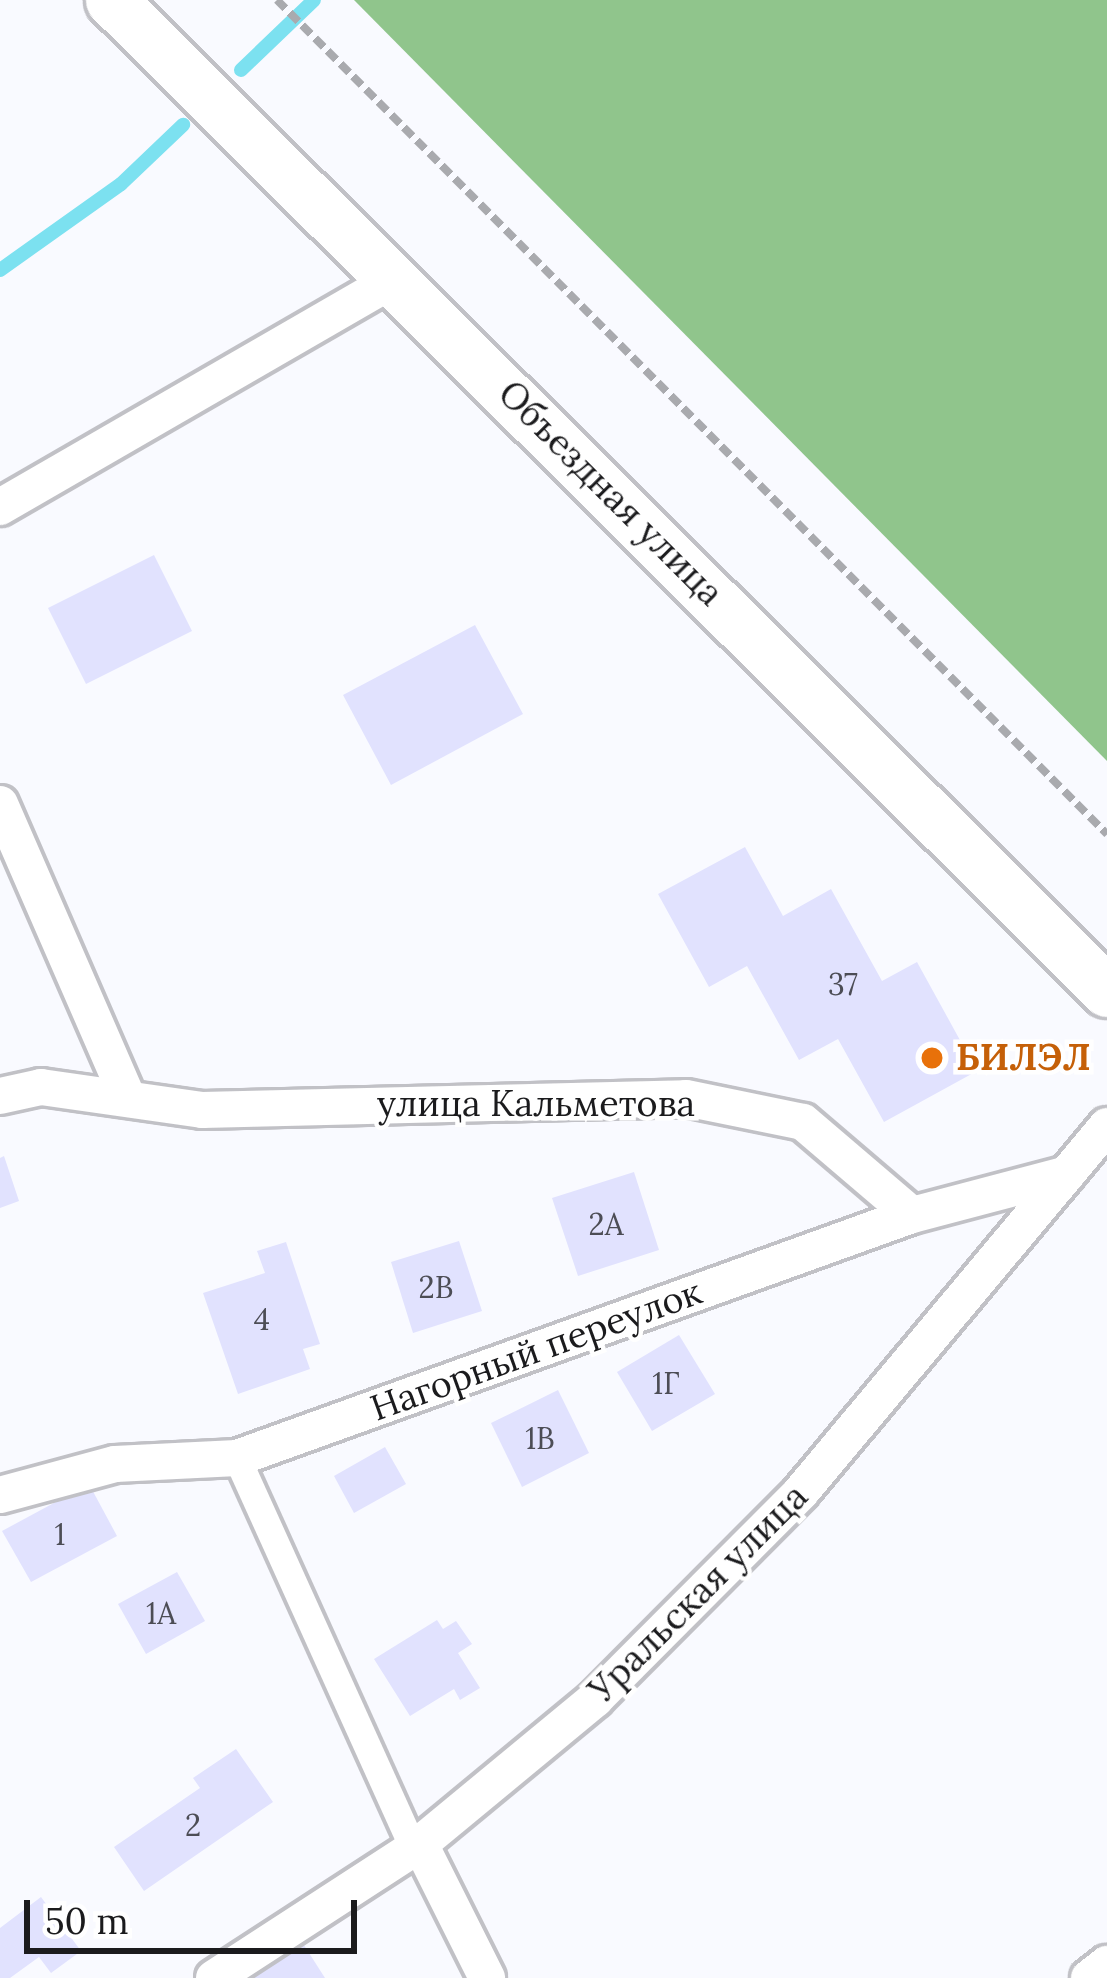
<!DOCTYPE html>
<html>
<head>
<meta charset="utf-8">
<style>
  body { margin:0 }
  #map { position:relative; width:1107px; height:1978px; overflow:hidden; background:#f9faff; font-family:Lora,serif }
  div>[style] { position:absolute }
  .forest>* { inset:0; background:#90c58c }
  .stream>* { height:14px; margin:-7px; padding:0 7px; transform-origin:7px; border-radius:7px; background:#7ce1f0 }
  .building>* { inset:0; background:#e1e2fe }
  .path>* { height:8px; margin-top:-4px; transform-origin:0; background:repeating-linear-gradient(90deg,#a9aaae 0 12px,transparent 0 18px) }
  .roads { filter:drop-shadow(3px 0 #c1c1c6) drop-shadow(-3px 0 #c1c1c6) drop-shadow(0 3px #c1c1c6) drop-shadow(0 -3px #c1c1c6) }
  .pedestrian>* { height:27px; margin:-13.5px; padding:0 13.5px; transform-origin:13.5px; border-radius:13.5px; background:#fff }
  .minor>* { height:36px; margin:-18px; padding:0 18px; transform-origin:18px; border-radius:18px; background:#fff }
  .secondary>* { height:51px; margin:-25.5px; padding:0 25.5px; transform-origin:25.5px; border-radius:25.5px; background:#fff }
  .dots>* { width:33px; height:33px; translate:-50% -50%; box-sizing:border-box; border:6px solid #fff; border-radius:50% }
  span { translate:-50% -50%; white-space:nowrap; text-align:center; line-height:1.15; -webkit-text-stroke:9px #fff; paint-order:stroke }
  .number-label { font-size:30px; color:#4c4d55 }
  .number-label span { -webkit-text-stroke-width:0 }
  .street-label { font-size:36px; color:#1b1b1d }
  .food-label { font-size:36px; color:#c56008; font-weight:700 }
  .left { translate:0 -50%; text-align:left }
  .scale { position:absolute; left:24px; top:1900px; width:333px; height:54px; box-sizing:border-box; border:6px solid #1b1b1d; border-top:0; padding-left:15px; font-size:36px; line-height:42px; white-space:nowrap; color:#1b1b1d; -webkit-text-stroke:9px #fff; paint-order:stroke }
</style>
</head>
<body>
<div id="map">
  <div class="forest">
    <div style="clip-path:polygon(354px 0,1107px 0,1107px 761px)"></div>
  </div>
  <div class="stream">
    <div style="left:241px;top:70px;width:101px;rotate:-43.8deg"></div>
    <div style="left:0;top:270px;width:148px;rotate:-35.4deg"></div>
    <div style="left:121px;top:184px;width:86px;rotate:-43.6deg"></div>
  </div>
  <div class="building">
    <div style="clip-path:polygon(154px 555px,192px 631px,86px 684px,48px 608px)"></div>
    <div style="clip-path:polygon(475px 625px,523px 714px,391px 785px,343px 695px)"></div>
    <div style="clip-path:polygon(745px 847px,783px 916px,831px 889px,882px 981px,917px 962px,977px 1071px,884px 1122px,838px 1039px,799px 1060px,747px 966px,709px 987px,658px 894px)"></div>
    <div style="clip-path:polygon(4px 1156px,19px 1201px,0 1208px,0 1158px)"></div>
    <div style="clip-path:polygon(634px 1172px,659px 1250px,578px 1276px,552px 1198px)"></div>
    <div style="clip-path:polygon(459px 1241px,482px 1311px,413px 1333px,391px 1262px)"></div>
    <div style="clip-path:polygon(286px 1242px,320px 1344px,303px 1349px,310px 1369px,238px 1394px,203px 1293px,265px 1273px,257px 1251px)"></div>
    <div style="clip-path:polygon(679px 1335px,715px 1394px,652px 1431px,617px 1372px)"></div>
    <div style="clip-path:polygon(558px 1390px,589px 1453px,522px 1487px,491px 1423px)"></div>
    <div style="clip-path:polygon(385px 1447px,406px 1484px,354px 1513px,334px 1476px)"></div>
    <div style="clip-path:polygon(89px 1484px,117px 1536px,31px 1582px,2px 1531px)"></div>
    <div style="clip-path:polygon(177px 1572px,205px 1621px,146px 1654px,118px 1604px)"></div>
    <div style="clip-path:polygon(437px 1620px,443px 1629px,456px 1621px,472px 1644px,458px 1653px,480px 1688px,460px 1700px,454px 1689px,410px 1716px,374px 1659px)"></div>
    <div style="clip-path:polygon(236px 1749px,273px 1802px,144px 1891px,114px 1847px,200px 1788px,193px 1778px)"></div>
    <div style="clip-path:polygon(41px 1897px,81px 1951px,51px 1973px,39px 1957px,10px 1978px,0 1978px,0 1928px)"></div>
    <div style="clip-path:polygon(302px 1942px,325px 1978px,246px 1978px)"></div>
  </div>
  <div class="path">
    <div style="left:277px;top:0;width:1177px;rotate:45.14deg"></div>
  </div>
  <div class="roads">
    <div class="pedestrian">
      <div style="left:237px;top:1458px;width:428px;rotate:65.7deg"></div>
    </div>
    <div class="minor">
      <div style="left:0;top:507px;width:458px;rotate:-30deg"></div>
      <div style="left:0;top:804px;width:318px;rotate:66.5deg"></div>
      <div style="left:0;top:1096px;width:42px;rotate:-12.4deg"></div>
      <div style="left:41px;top:1087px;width:163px;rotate:8.1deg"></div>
      <div style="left:202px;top:1110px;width:484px;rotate:-1.4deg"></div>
      <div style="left:686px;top:1098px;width:119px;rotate:11.6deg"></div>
      <div style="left:803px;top:1122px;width:143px;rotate:40.5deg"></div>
      <div style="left:0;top:1495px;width:119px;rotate:-15.1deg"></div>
      <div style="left:115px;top:1464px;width:122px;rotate:-2.8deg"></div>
      <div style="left:237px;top:1458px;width:717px;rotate:-19.8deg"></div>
      <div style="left:912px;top:1215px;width:160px;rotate:-14.8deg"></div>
      <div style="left:420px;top:1844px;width:150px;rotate:63.4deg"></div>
      <div style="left:214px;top:1978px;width:246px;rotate:-33deg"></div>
      <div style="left:420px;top:1844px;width:227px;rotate:-39.6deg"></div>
      <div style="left:595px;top:1699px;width:292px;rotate:-45.1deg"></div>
      <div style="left:801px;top:1492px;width:477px;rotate:-50.1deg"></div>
      <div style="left:1089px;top:1978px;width:23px;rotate:-38deg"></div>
    </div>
    <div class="secondary">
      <div style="left:111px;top:0;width:1405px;rotate:44.86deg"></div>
    </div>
  </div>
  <div class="dots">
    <div style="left:932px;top:1058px;background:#e8710a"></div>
  </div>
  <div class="number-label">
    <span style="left:843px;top:984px">37</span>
    <span style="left:606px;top:1224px">2А</span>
    <span style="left:436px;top:1287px">2В</span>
    <span style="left:262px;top:1319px">4</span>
    <span style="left:666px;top:1383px">1Г</span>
    <span style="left:540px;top:1438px">1В</span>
    <span style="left:60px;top:1534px">1</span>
    <span style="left:161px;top:1613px">1А</span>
    <span style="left:193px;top:1825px">2</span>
  </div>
  <div class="street-label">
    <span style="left:611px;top:493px;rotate:45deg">Объездная улица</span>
    <span style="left:536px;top:1104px">улица Кальметова</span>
    <span style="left:536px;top:1350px;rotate:-20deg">Нагорный переулок</span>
    <span style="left:698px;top:1593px;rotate:-45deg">Уральская улица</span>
  </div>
  <div class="food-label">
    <span class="left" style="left:956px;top:1058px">БИЛЭЛ</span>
  </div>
  <div class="scale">50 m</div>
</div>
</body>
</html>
